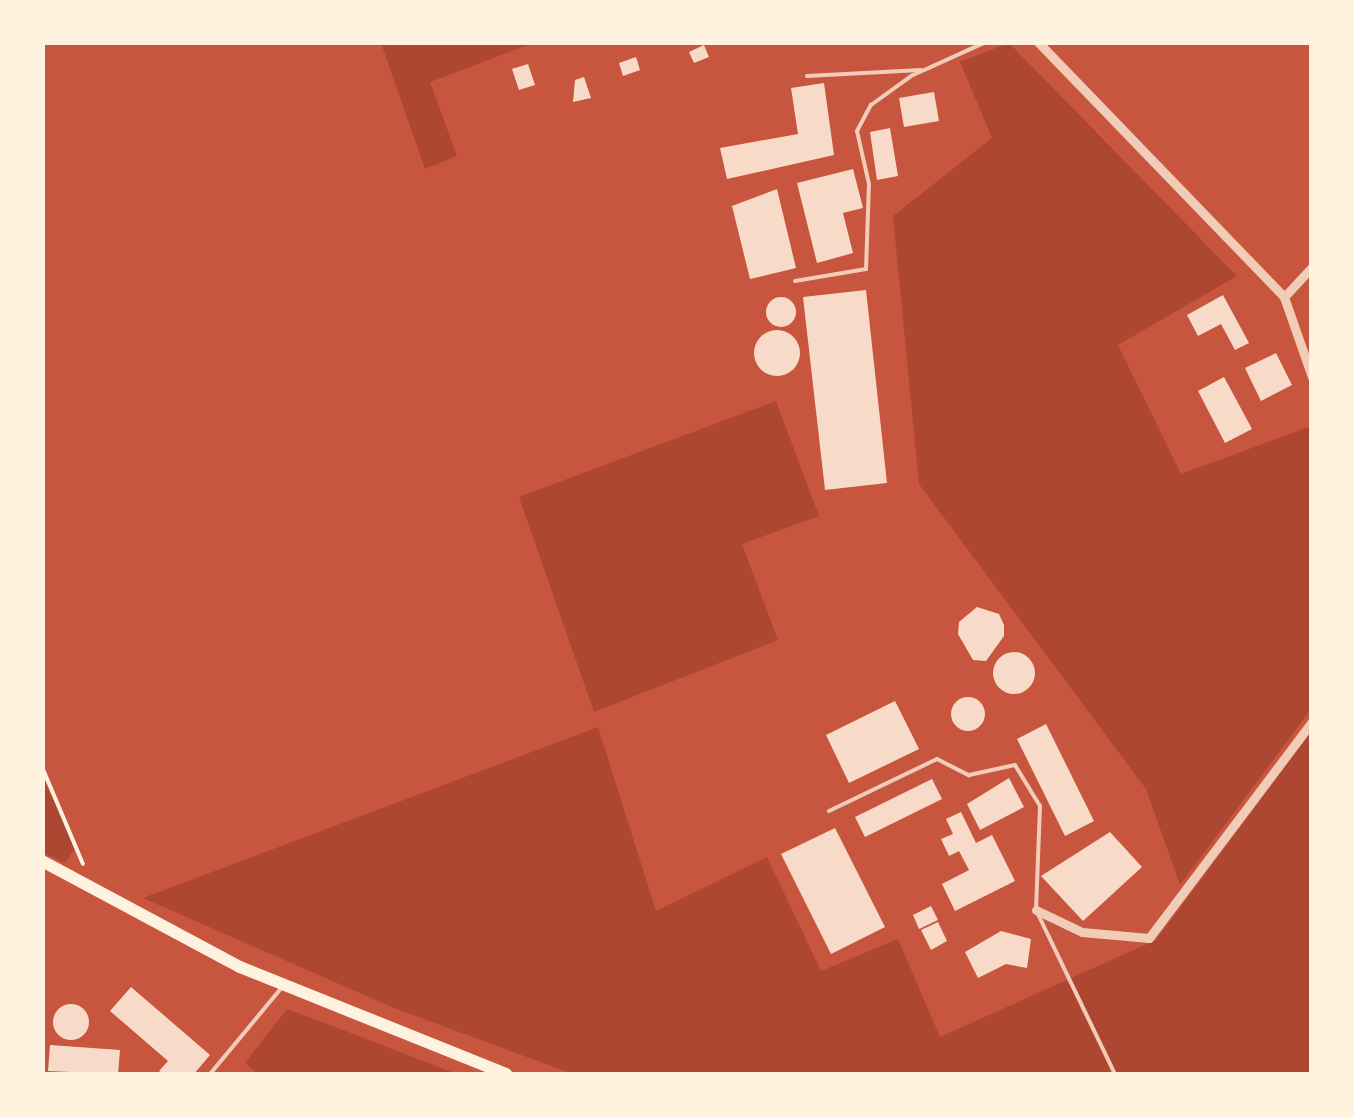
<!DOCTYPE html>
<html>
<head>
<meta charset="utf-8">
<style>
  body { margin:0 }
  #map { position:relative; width:1354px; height:1117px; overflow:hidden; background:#c8553d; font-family:Georgia,serif }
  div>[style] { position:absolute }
  .green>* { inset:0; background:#ae4732 }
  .building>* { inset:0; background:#f7dbc8 }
  .round { border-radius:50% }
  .path>* { height:4px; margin:-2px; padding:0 2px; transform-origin:2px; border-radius:2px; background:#fff3e0 }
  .service>* { height:4px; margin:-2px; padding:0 2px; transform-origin:2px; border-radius:2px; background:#f1ccb7 }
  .minor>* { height:9px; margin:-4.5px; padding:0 4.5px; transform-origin:4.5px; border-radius:4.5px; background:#f1ccb7 }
  .secondary>* { height:12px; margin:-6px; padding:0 6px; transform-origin:6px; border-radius:6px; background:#fff3e0 }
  span { translate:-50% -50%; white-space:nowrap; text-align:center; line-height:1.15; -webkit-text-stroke:10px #fff3e0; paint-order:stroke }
  .frame { position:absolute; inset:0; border:45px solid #fff3e0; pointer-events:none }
</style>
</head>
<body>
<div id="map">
  <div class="green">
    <div style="clip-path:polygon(381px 43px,381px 42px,533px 43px,430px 82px,457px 156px,425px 169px)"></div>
    <div style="clip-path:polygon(1009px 43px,1237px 276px,1118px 345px,1181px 474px,1311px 426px,1311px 709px,1180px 885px,1146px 789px,919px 484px,893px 216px,992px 138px,960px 62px)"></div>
    <div style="clip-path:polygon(776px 401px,819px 516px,742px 544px,778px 640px,594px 712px,519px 497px)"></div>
    <div style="clip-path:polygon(598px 727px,656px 911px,767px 857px,821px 971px,898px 939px,940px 1037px,1156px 940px,1311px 732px,1311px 1074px,573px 1074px,394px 1008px,143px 898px)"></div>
    <div style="clip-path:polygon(42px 778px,77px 845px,65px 863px,43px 853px)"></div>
    <div style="clip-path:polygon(287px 1009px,317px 1020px,457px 1074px,258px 1074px,245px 1063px)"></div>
  </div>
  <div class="building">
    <div style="clip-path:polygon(704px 45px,709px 57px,694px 63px,689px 52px)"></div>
    <div style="clip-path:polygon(636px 57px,640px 70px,623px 76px,619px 63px)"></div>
    <div style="clip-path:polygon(528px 64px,535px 85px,519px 90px,512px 69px)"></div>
    <div style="clip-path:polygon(584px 77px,591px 98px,573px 102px,575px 80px)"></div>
    <div style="clip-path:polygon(824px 83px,834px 155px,727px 179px,720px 148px,798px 134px,791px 88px)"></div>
    <div style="clip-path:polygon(934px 92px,939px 121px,904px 127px,899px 98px)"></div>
    <div style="clip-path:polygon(890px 128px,898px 176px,877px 180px,870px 132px)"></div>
    <div style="clip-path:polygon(853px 169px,863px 208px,843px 213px,853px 253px,817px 263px,797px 183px)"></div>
    <div style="clip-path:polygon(777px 189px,796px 268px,750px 279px,732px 206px)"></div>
    <div style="clip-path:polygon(866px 290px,887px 483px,825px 490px,803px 297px)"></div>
    <div style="clip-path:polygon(1223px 295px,1249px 343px,1235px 350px,1221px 324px,1198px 336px,1187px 315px)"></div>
    <div class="round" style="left:766px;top:297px;width:30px;height:30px"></div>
    <div class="round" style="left:754px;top:330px;width:46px;height:46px"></div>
    <div style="clip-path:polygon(1276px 353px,1292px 385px,1261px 401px,1245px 368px)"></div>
    <div style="clip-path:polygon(1224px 377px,1252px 429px,1225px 443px,1198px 391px)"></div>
    <div style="clip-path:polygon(977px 607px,999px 614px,1004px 625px,1004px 636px,986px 661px,973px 660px,958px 634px,959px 622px)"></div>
    <div class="round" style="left:993px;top:652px;width:42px;height:42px"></div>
    <div class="round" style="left:951px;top:697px;width:34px;height:34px"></div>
    <div style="clip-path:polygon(895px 701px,919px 749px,849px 783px,826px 735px)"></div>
    <div style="clip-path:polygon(1046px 724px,1094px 821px,1065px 836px,1017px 739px)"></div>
    <div style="clip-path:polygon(1009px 778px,1024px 807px,980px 830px,967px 804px)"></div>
    <div style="clip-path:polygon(932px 779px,942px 799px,865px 837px,855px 817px)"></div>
    <div style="clip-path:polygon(961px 812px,976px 843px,992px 835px,1015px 881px,955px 911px,942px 884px,969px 870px,959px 851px,949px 856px,941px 839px,953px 834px,946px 819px)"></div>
    <div style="clip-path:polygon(835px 828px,885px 927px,831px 954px,781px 854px)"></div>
    <div style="clip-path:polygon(1110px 832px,1142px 867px,1083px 921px,1041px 876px)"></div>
    <div style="clip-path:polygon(931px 906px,938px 920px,919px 929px,913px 915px)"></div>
    <div style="clip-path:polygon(938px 922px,947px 941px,931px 950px,921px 930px)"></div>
    <div style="clip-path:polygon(1001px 931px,1031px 939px,1027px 968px,1006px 964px,978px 978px,965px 952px)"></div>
    <div style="clip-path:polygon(131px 987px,210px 1055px,194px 1074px,164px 1074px,159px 1071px,168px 1061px,110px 1011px)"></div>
    <div class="round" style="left:53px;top:1004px;width:36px;height:36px"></div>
    <div style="clip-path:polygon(50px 1045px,120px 1050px,118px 1074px,48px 1071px)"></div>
  </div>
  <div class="path">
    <div style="left:42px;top:767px;width:105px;rotate:67.1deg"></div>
  </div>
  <div class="service">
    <div style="left:807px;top:76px;width:114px;rotate:-3deg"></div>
    <div style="left:795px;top:281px;width:72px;rotate:-9.6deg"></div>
    <div style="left:866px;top:269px;width:85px;rotate:-88deg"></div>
    <div style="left:869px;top:184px;width:54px;rotate:-102.8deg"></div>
    <div style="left:857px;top:131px;width:30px;rotate:-62deg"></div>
    <div style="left:871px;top:105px;width:49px;rotate:-35.9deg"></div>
    <div style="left:911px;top:76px;width:82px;rotate:-24.4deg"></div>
    <div style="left:829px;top:811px;width:120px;rotate:-25.7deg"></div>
    <div style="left:937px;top:759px;width:36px;rotate:27deg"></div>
    <div style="left:969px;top:775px;width:47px;rotate:-12.3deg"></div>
    <div style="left:1015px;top:765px;width:48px;rotate:58.6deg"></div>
    <div style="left:1040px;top:806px;width:104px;rotate:92.2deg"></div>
    <div style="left:1036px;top:910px;width:182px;rotate:64.3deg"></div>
    <div style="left:210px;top:1074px;width:114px;rotate:-50.3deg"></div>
  </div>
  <div class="minor">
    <div style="left:1038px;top:42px;width:354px;rotate:46deg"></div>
    <div style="left:1284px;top:297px;width:85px;rotate:70.7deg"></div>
    <div style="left:1284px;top:297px;width:41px;rotate:-47deg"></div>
    <div style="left:1036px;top:910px;width:51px;rotate:25.6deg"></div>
    <div style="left:1082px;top:932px;width:67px;rotate:5.1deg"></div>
    <div style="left:1149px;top:938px;width:271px;rotate:-53deg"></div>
  </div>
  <div class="secondary">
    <div style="left:42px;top:861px;width:225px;rotate:28.2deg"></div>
    <div style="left:240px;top:967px;width:287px;rotate:21.9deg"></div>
  </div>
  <div class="frame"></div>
</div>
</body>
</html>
